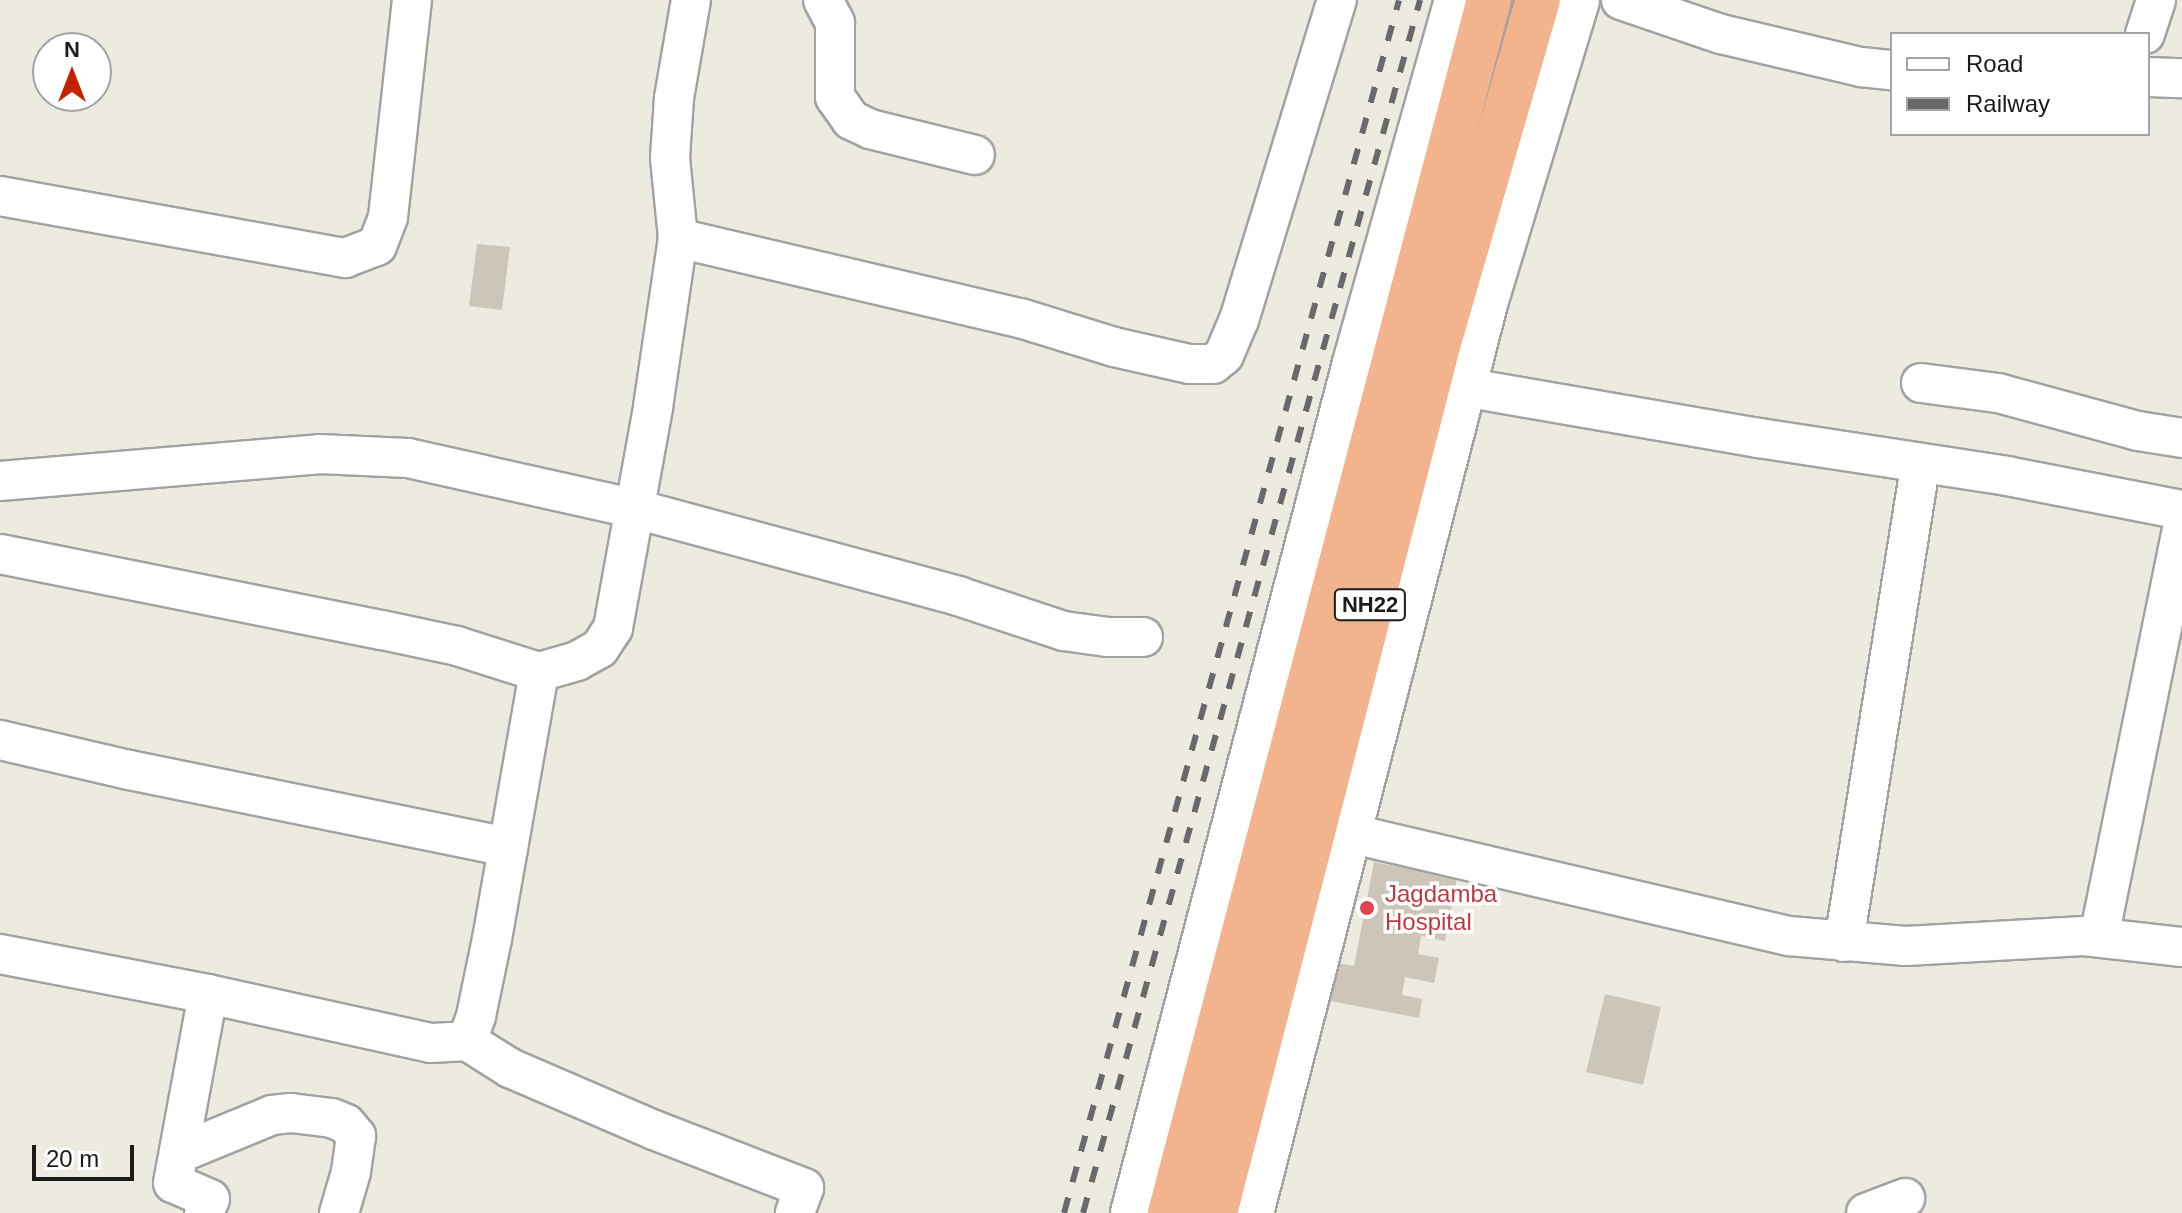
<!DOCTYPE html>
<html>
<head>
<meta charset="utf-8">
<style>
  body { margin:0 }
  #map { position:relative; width:2182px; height:1213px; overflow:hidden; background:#edebe0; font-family:Helvetica,sans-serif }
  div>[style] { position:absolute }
  .building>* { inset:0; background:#cdc5b9 }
  .roads { filter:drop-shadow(2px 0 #a2a2a2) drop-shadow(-2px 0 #a2a2a2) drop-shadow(0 2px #a2a2a2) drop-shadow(0 -2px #a2a2a2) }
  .minor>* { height:38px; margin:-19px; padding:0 19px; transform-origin:19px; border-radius:19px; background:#fff }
  .tertiary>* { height:44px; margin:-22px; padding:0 22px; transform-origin:22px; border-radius:22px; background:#fff }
  .trunk>* { height:44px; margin:-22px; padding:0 22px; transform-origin:22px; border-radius:22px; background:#f3b38c }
  .rail>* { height:6px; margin-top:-3px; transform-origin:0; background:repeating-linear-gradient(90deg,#696969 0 16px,transparent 0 32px) }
  .dots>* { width:22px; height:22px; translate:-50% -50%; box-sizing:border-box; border:4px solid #fff; border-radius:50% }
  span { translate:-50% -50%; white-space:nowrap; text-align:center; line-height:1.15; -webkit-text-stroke:7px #fff; paint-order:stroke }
  .shield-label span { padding:2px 6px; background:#fff; border:2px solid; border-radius:6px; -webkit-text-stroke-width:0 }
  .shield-label { font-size:22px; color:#1b1b1b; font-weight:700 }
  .health-label { font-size:24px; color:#be3a42 }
  .left { translate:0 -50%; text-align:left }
  .legend { position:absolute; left:1890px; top:32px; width:260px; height:104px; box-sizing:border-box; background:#fff; border:2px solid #a4a4a4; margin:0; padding:10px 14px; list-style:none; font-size:24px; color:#1b1b1b }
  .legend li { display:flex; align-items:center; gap:16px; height:40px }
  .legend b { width:40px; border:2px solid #a4a4a4 }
  .north { position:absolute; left:32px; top:32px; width:80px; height:80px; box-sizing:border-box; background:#fff; border:2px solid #a4a4a4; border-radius:50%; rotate:0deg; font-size:22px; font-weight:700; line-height:32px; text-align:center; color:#1b1b1b }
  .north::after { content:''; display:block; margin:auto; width:28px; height:36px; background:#c62200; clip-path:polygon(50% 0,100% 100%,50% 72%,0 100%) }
  .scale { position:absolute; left:32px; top:1145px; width:102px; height:36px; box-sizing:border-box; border:4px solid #1b1b1b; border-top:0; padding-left:10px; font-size:24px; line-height:28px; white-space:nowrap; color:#1b1b1b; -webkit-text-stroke:6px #fff; paint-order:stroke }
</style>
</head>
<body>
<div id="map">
  <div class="building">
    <div style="clip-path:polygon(477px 244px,510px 247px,502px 310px,469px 306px)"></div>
    <div style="clip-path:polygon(1374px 862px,1457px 878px,1445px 941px,1421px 936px,1418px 954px,1439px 958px,1434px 983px,1405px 977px,1402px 995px,1422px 999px,1419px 1018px,1325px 1000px,1332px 962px,1354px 966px)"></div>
    <div style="clip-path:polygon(1605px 994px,1661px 1007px,1643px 1085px,1586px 1072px)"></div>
  </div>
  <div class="roads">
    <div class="minor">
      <div style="left:823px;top:0;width:26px;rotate:62deg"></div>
      <div style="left:835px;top:23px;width:74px;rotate:90deg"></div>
      <div style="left:835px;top:97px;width:28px;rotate:55deg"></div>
      <div style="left:851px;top:120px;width:21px;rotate:25deg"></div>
      <div style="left:870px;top:129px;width:108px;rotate:13.9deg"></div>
      <div style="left:1621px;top:0;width:106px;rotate:18.8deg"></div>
      <div style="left:1721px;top:34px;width:144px;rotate:13.3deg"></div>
      <div style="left:1861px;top:67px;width:31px;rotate:6deg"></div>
      <div style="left:2145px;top:34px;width:36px;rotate:-72deg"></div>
      <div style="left:2148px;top:77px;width:34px;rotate:2deg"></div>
      <div style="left:0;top:196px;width:351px;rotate:10.2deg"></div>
      <div style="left:345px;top:258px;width:34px;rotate:-21deg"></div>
      <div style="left:377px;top:246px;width:31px;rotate:-69deg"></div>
      <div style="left:388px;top:217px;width:218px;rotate:-83.7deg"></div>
      <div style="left:678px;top:238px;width:351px;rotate:13.2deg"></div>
      <div style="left:1020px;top:318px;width:98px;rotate:17.1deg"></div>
      <div style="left:1114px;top:347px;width:77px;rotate:12.8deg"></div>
      <div style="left:1189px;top:364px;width:24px"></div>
      <div style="left:1213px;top:364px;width:14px;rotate:-39deg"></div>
      <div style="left:1224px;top:355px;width:38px;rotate:-67deg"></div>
      <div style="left:1239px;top:320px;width:335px;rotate:-73deg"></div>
      <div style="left:1921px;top:383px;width:78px;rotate:7.4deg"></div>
      <div style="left:1998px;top:393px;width:145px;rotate:15.2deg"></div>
      <div style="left:2138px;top:431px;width:45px;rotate:9deg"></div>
      <div style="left:1463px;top:387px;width:300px;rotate:9.8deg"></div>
      <div style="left:1759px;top:438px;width:251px;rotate:8.7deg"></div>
      <div style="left:2007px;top:476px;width:178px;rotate:11deg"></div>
      <div style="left:0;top:481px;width:320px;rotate:-4.8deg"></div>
      <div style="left:319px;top:454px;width:89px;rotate:2.6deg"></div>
      <div style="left:408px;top:458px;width:234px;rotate:12.6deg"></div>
      <div style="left:636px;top:509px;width:334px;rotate:15.1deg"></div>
      <div style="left:958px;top:596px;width:112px;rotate:18.3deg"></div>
      <div style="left:1064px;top:631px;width:43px;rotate:7.9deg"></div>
      <div style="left:1107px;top:637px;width:36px"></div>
      <div style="left:0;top:554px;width:389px;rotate:11.3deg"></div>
      <div style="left:382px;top:630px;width:77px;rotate:12deg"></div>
      <div style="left:457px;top:646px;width:86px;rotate:17.6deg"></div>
      <div style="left:0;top:740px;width:132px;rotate:13.1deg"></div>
      <div style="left:129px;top:770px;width:387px;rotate:11.5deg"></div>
      <div style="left:1349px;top:833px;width:452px;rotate:13.2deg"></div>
      <div style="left:1789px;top:936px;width:117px;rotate:4.9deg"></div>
      <div style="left:1906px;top:946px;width:178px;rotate:-3.2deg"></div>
      <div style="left:2084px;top:936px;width:99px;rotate:6.4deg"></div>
      <div style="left:2099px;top:937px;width:415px;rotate:-78.5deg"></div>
      <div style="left:1844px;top:942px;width:485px;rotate:-80.9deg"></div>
      <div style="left:0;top:954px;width:212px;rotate:10.9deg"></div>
      <div style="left:208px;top:994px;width:228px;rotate:12.4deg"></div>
      <div style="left:431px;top:1043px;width:36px;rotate:-3deg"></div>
      <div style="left:467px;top:1041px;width:27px;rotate:-70deg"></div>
      <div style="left:476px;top:1016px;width:79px;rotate:-78.3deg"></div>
      <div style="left:492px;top:939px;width:271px;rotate:-80deg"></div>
      <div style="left:539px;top:672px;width:40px;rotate:-16deg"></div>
      <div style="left:577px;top:661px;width:26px;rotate:-29deg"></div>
      <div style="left:600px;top:648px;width:24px;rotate:-57deg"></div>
      <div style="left:613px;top:628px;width:225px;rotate:-79.7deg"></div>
      <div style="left:653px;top:407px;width:171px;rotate:-81.6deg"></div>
      <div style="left:678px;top:238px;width:80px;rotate:-95.7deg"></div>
      <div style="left:670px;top:158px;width:60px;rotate:-86.2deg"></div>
      <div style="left:674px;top:98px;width:99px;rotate:-80.2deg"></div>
      <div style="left:467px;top:1041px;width:51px;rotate:32.1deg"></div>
      <div style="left:510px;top:1068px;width:157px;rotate:23.3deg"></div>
      <div style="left:654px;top:1130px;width:161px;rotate:21.1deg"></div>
      <div style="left:804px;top:1188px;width:27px;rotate:110deg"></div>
      <div style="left:180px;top:1153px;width:100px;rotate:-22.4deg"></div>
      <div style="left:272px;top:1115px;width:19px;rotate:-6deg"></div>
      <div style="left:291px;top:1113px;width:41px;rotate:7deg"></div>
      <div style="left:332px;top:1118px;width:15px;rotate:23deg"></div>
      <div style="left:346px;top:1124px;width:16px;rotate:50deg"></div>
      <div style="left:356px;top:1136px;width:36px;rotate:98deg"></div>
      <div style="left:351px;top:1172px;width:43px;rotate:106.3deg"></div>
      <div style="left:204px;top:1213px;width:15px;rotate:-67deg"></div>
      <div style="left:210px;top:1199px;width:40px;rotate:-156.6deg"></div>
      <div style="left:173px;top:1183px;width:192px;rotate:-79.5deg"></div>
      <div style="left:1866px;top:1213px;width:42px;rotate:-21deg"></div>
    </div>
    <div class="tertiary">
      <div style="left:1133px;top:1213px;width:879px;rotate:-75.36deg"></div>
      <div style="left:1355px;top:363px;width:377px;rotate:-74.3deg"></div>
      <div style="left:1251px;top:1213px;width:943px;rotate:-75.57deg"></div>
      <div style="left:1486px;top:300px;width:313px;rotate:-73.1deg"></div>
    </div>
    <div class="trunk">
      <div style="left:1170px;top:1213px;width:1254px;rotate:-75.27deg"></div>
      <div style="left:1215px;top:1213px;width:895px;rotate:-75.58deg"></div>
      <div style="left:1438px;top:346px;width:360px;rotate:-73.9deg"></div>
    </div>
  </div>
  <div class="rail">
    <div style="left:1064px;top:1213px;width:1258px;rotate:-74.56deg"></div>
    <div style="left:1083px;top:1213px;width:1259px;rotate:-74.47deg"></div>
  </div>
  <div class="dots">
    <div style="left:1367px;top:908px;background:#e0444e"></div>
  </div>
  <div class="shield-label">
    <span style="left:1370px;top:605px">NH22</span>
  </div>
  <div class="health-label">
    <span class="left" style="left:1385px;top:908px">Jagdamba<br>Hospital</span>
  </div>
  <ul class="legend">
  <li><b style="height:10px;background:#fff"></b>Road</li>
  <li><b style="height:10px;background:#696969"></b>Railway</li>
  </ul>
  <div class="north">N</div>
  <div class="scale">20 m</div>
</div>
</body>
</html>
